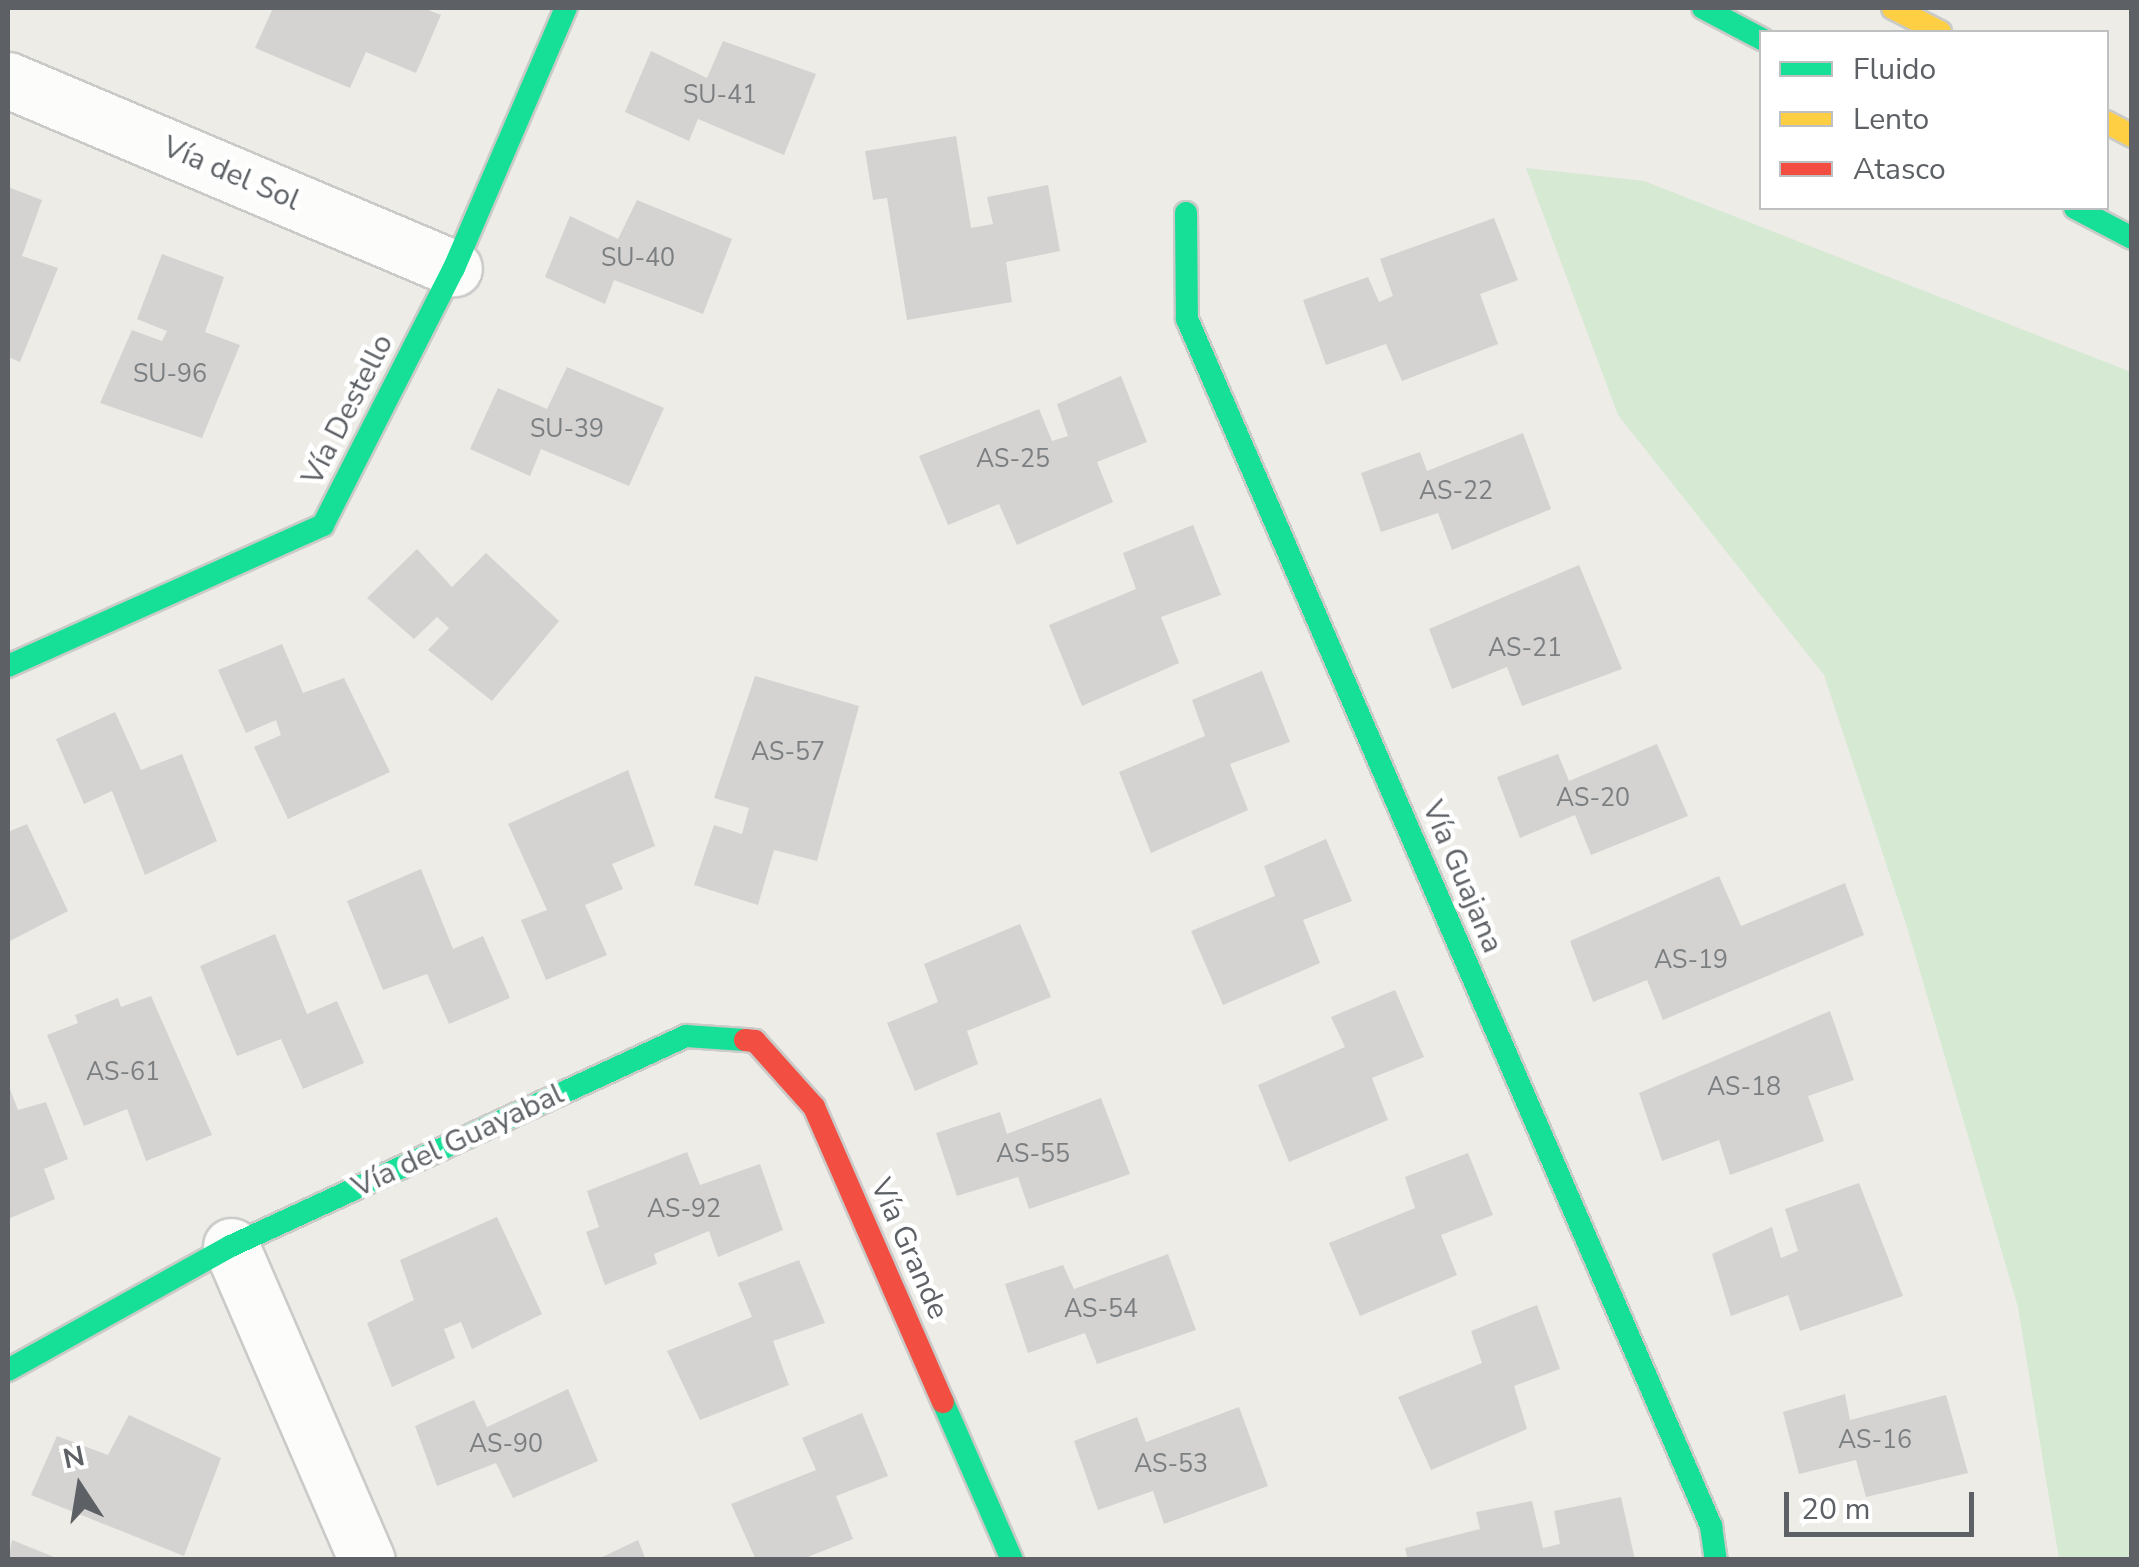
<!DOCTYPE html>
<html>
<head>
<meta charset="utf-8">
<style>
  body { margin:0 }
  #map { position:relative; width:2139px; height:1567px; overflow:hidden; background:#edece7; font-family:"Nunito Sans",sans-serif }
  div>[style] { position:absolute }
  .green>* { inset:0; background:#d5e9d3 }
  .building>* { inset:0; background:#d4d3d1 }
  .roads { filter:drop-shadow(2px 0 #cacac9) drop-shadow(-2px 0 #cacac9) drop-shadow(0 2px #cacac9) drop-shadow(0 -2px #cacac9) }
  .street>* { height:55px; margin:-27.5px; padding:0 27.5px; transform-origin:27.5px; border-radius:27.5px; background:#fcfcfb }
  .fast>* { height:22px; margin:-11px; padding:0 11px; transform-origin:11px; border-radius:11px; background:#16e098 }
  .slow>* { height:22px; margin:-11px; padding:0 11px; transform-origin:11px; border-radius:11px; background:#ffcf43 }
  .jam>* { height:22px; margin:-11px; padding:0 11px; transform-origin:11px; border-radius:11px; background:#f24e42 }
  span { translate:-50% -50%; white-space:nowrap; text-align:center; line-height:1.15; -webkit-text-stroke:9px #fff; paint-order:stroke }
  .number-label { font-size:25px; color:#7c7f81 }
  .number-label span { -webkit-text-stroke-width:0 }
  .street-label { font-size:30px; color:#5d6165 }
  .frame { position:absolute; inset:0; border:10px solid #5d6165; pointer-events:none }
  .legend { position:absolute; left:1759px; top:30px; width:350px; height:180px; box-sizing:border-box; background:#fff; border:2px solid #bec0c1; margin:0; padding:12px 18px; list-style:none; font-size:30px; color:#5d6165 }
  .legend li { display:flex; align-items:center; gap:20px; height:50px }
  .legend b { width:50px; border:2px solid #bec0c1 }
  .north { position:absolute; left:30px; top:1437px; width:100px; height:100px; -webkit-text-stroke:8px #fff; paint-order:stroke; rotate:348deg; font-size:28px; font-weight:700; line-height:40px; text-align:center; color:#5d6165 }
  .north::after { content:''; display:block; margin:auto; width:35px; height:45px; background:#5d6165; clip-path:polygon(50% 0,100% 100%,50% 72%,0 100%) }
  .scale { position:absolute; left:1784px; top:1492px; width:190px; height:45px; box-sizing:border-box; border:5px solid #5d6165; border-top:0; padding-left:12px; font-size:30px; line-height:35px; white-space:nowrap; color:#5d6165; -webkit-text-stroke:8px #fff; paint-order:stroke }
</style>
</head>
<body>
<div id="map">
  <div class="green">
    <div style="clip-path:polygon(1526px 168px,1644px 181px,2131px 372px,2131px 1559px,2059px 1559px,2018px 1307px,1907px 927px,1824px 675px,1618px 415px)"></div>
  </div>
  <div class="building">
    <div style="clip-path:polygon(273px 8px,423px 8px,441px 15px,416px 73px,366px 52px,350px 88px,255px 48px)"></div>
    <div style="clip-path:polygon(723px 41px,816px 74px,784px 155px,698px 119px,689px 141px,625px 112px,651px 51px,707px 78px)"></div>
    <div style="clip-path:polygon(956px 136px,971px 228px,993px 224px,987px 197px,1048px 185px,1060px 251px,1006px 262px,1012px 302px,907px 320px,887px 198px,873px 200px,865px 151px)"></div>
    <div style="clip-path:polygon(8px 187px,42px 200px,22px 256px,58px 268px,20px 362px,8px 357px)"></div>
    <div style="clip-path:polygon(637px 200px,732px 239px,703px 314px,614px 280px,605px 304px,545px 277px,570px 216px,618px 239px)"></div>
    <div style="clip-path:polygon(1494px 218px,1518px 280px,1480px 294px,1498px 344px,1402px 381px,1386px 344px,1326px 365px,1303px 300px,1368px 277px,1379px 302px,1393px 296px,1380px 259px)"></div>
    <div style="clip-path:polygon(162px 254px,224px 277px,205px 332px,240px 345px,202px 438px,100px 403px,132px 330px,162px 341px,167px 331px,137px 319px)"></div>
    <div style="clip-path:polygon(567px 367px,664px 408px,629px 486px,541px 449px,530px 476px,470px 449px,498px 388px,547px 409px)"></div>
    <div style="clip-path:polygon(1121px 376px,1147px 442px,1097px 462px,1113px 502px,1017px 545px,999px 504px,948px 525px,919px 456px,1039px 409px,1052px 441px,1068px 436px,1057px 404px)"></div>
    <div style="clip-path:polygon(1523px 433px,1551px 509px,1452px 550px,1438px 513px,1381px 532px,1361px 473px,1420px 452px,1427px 471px)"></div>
    <div style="clip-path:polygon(1193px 525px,1221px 595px,1161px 617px,1179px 663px,1082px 706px,1049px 625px,1136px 589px,1123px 553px)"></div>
    <div style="clip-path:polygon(417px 549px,452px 587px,486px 553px,559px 621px,492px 701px,428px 650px,449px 628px,437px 617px,414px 639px,367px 598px)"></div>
    <div style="clip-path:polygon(1579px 565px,1622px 669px,1522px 706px,1507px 667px,1452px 689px,1429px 629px)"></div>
    <div style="clip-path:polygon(282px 644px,303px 693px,344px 678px,390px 772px,288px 819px,254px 747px,281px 735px,276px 720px,246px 733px,218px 670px)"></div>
    <div style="clip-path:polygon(1262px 671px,1290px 742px,1230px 764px,1248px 810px,1151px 853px,1119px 772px,1205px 736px,1192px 700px)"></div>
    <div style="clip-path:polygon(755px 676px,859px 706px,817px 861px,774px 850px,758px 905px,694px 885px,714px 825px,742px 834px,749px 808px,714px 798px)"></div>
    <div style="clip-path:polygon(115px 712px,141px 770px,182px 754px,217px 841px,145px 875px,112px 791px,84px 804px,56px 739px)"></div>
    <div style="clip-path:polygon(1657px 744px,1688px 816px,1591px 855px,1575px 815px,1520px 838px,1497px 777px,1558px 754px,1569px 781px)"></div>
    <div style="clip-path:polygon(628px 770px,655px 846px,612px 864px,623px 889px,585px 905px,607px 955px,546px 980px,521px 920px,547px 910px,508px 824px)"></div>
    <div style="clip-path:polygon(27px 824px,68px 911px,8px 942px,8px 832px)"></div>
    <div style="clip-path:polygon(1326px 839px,1352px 901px,1303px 920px,1320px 963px,1223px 1005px,1191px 931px,1275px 896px,1264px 866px)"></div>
    <div style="clip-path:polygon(421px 869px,453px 949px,483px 936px,510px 998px,449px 1024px,427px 974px,383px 990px,347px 901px)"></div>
    <div style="clip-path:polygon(1719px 876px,1741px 926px,1845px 883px,1864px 935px,1663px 1020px,1647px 980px,1593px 1002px,1570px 941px)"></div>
    <div style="clip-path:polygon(1020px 924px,1051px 997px,967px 1031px,978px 1064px,915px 1091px,887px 1023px,938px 1002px,924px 964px)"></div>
    <div style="clip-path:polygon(275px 934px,307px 1014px,337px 1001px,364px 1063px,303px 1089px,281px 1039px,237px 1056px,200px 966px)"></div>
    <div style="clip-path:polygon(1395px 990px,1424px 1057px,1372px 1078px,1388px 1120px,1289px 1162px,1258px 1085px,1345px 1047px,1331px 1017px)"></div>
    <div style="clip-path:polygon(151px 996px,212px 1135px,146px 1161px,127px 1109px,84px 1126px,47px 1035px,78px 1023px,75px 1015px,118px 998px,121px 1007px)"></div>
    <div style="clip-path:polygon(1830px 1011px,1854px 1080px,1808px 1096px,1824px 1141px,1730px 1175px,1719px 1140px,1662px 1161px,1639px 1093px)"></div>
    <div style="clip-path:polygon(8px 1084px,18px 1110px,46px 1102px,68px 1159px,44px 1169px,55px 1199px,8px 1219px)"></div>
    <div style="clip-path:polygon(1101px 1098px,1130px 1174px,1029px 1209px,1018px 1177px,957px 1196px,936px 1133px,1000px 1112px,1007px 1134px)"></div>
    <div style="clip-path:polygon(687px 1152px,700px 1185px,760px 1164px,783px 1230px,718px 1257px,709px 1231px,654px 1254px,657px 1264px,605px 1285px,586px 1232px,599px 1227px,587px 1191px)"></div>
    <div style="clip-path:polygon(1468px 1153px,1493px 1215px,1441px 1235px,1457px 1275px,1360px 1316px,1329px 1243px,1415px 1208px,1405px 1177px)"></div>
    <div style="clip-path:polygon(1859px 1183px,1903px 1296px,1800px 1331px,1788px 1295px,1731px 1316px,1712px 1254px,1772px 1227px,1781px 1258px,1798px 1251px,1785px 1209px)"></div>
    <div style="clip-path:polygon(497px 1217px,542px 1314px,472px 1349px,461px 1322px,444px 1329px,455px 1358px,392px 1387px,367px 1323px,414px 1300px,400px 1260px)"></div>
    <div style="clip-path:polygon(1168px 1254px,1196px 1330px,1097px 1364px,1085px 1333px,1028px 1353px,1005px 1284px,1063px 1265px,1074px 1289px)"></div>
    <div style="clip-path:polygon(799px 1260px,825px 1323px,773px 1341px,789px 1385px,700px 1420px,667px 1351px,752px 1317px,738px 1283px)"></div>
    <div style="clip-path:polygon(1537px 1305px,1560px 1369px,1514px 1386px,1527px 1429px,1431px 1470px,1398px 1397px,1482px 1363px,1471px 1331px)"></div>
    <div style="clip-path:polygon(568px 1389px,598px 1461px,513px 1498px,496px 1463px,437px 1486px,415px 1426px,474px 1400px,487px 1427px)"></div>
    <div style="clip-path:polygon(1845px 1394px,1850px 1420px,1946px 1395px,1968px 1473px,1866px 1497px,1856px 1460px,1799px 1474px,1783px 1412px)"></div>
    <div style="clip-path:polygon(1239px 1407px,1268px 1486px,1164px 1524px,1153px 1491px,1098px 1510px,1074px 1441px,1137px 1417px,1146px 1442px)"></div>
    <div style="clip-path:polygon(862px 1413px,888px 1476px,836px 1496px,853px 1539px,800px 1560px,756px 1560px,731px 1504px,816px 1470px,802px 1438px)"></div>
    <div style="clip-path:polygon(129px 1415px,221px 1458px,184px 1556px,31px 1495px,57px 1436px,108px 1455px)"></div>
    <div style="clip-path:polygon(1621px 1497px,1635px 1560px,1408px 1560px,1405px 1548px,1480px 1529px,1476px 1512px,1532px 1501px,1543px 1548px,1560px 1544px,1554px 1511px)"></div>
    <div style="clip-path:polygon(12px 1540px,59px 1559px,59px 1560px,8px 1560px)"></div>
    <div style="clip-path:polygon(638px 1540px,646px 1560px,596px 1560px)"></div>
  </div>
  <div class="roads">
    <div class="street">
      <div style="left:8px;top:80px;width:484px;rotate:22.9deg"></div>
      <div style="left:231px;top:1246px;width:342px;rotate:66.6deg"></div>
    </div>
    <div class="fast">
      <div style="left:1703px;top:8px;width:67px;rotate:27.7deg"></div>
      <div style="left:2075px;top:208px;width:64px;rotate:27.8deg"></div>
      <div style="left:1186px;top:213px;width:106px;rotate:89.5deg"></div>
      <div style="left:1187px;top:319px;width:1316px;rotate:66.53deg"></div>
      <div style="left:1711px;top:1526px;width:34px;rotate:82deg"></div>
      <div style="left:8px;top:666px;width:345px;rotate:-24.1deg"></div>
      <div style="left:323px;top:525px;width:288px;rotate:-63deg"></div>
      <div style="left:454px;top:268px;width:283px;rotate:-66.7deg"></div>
      <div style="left:8px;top:1370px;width:255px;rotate:-29.1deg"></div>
      <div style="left:231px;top:1246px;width:501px;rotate:-24.78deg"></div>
      <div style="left:686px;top:1036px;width:59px;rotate:3.9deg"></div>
      <div style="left:943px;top:1402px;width:172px;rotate:66.4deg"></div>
    </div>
    <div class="slow">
      <div style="left:1893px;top:8px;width:53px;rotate:27.1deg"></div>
      <div style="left:2106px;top:122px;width:30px;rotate:28deg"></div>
    </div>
    <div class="jam">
      <div style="left:745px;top:1040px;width:10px;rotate:6deg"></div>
      <div style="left:755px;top:1041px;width:89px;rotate:48.2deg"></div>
      <div style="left:814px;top:1107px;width:322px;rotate:66.4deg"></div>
    </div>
  </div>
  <div class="number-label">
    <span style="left:720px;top:95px">SU-41</span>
    <span style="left:638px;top:258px">SU-40</span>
    <span style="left:170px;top:374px">SU-96</span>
    <span style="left:567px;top:429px">SU-39</span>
    <span style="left:1013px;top:459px">AS-25</span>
    <span style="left:1456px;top:491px">AS-22</span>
    <span style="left:1525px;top:648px">AS-21</span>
    <span style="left:788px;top:752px">AS-57</span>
    <span style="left:1593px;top:798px">AS-20</span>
    <span style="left:1691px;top:960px">AS-19</span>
    <span style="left:123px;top:1072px">AS-61</span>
    <span style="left:1744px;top:1087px">AS-18</span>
    <span style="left:1033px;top:1154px">AS-55</span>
    <span style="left:684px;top:1209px">AS-92</span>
    <span style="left:1101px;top:1309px">AS-54</span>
    <span style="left:1875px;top:1440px">AS-16</span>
    <span style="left:506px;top:1444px">AS-90</span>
    <span style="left:1171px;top:1464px">AS-53</span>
  </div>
  <div class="street-label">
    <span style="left:231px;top:174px;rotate:23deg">Vía del Sol</span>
    <span style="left:348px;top:410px;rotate:-63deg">Vía Destello</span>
    <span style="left:1462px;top:877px;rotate:67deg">Vía Guajana</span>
    <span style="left:458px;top:1141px;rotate:-25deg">Vía del Guayabal</span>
    <span style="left:909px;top:1249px;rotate:66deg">Vía Grande</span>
  </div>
  <div class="frame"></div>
  <ul class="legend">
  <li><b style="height:12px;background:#16e098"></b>Fluido</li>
  <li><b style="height:12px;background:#ffcf43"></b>Lento</li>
  <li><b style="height:12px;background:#f24e42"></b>Atasco</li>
  </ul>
  <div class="north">N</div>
  <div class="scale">20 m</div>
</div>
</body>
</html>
